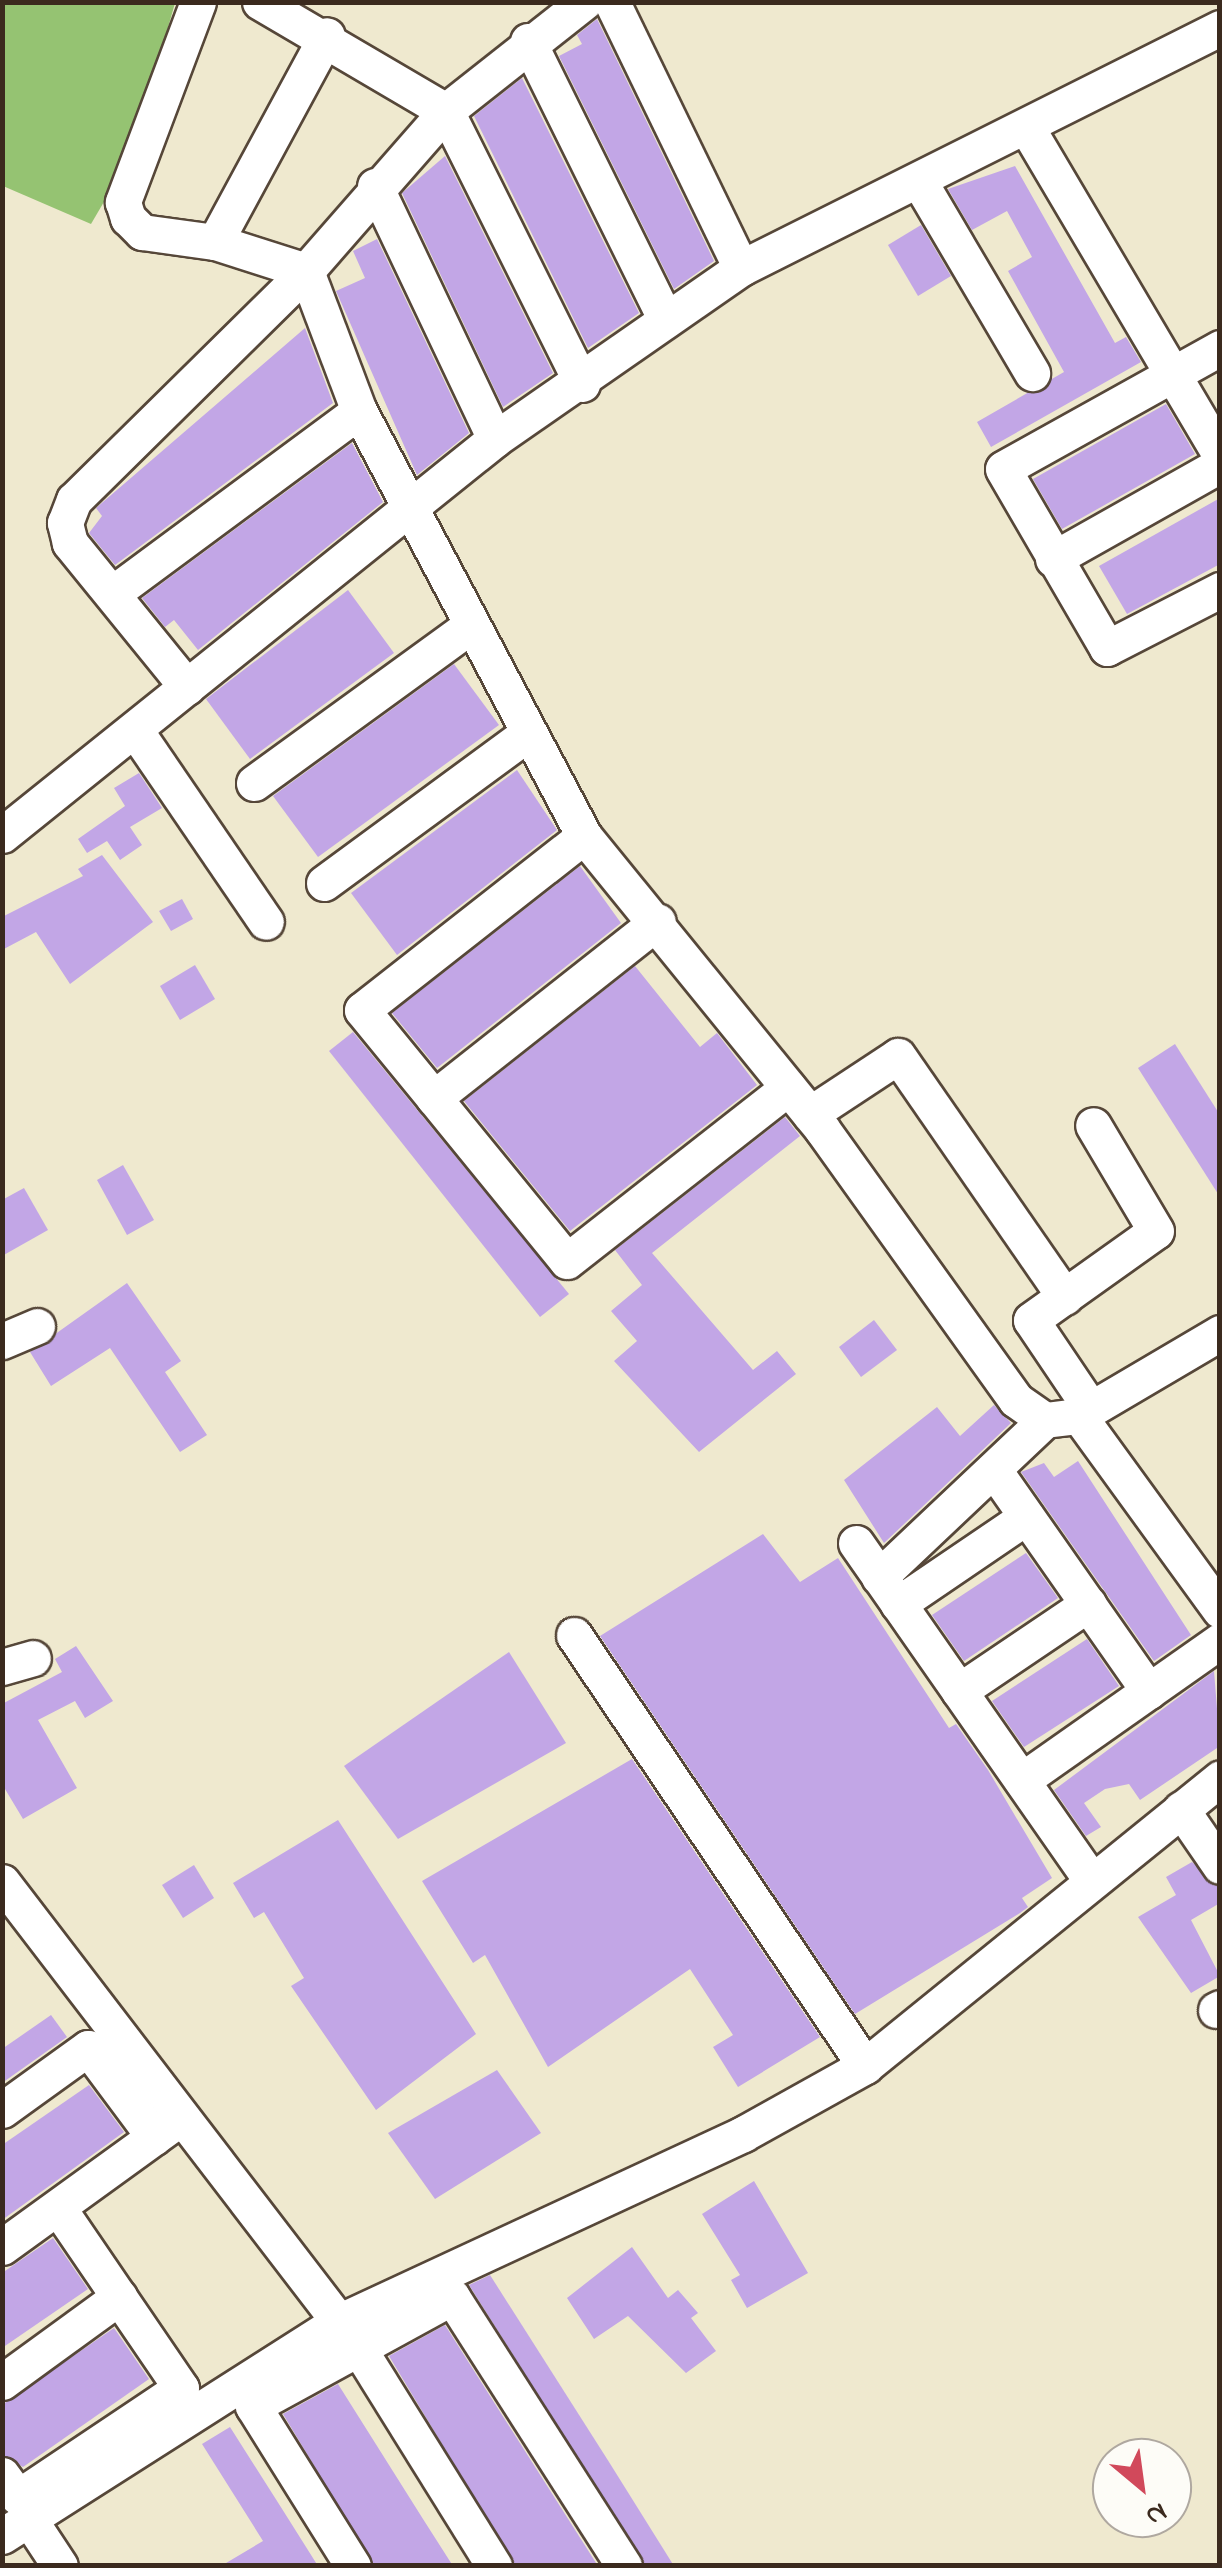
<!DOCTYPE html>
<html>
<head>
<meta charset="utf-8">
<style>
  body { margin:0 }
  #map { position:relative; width:1222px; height:2568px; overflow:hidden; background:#efe9cf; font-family:"Indie Flower",sans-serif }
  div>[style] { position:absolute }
  .green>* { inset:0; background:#95c372 }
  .building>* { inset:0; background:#c2a6e6 }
  .roads { filter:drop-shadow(2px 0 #564739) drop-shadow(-2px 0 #564739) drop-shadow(0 2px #564739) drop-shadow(0 -2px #564739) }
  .minor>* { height:35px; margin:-17.5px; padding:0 17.5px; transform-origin:17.5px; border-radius:17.5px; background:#fff }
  span { translate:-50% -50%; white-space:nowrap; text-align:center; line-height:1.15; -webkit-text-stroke:8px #fdfcf7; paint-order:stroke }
  .frame { position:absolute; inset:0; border:5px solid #3b2a1e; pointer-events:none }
  .north { position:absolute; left:1092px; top:2438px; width:100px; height:100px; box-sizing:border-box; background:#fdfcf7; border:2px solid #afa8a0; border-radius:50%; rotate:151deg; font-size:28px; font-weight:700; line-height:40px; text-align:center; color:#3b2a1e }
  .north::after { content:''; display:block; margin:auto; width:35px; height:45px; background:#d1495b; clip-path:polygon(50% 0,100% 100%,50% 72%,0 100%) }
</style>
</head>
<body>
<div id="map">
  <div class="green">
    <div style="clip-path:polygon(3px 3px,175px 3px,132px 154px,91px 224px,3px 186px)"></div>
  </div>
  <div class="building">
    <div style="clip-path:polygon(597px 19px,714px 261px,674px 289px,559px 56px,582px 44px,577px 35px)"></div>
    <div style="clip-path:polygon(522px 78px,639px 313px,588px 348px,474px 116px)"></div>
    <div style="clip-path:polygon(445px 156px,553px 373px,503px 407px,402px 193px)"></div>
    <div style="clip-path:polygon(1015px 166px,1115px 343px,1126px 337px,1141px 362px,991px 447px,977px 422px,1064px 372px,1008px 271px,1032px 257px,1007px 211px,972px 230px,948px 189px)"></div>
    <div style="clip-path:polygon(921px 225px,951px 276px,918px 296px,888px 245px)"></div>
    <div style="clip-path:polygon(377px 239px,469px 433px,417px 475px,336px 291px,365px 278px,353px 251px)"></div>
    <div style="clip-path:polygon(305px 328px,333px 403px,115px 565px,89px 533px,102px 516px,96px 508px)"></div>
    <div style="clip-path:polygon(1166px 404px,1195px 454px,1062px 529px,1033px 479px)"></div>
    <div style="clip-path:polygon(352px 443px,383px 502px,198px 650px,174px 620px,165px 627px,142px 598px)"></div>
    <div style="clip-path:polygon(1220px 498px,1220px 564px,1127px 614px,1099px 566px)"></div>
    <div style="clip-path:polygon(348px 590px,394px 653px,250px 759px,206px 699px)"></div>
    <div style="clip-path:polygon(454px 664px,499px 725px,318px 857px,273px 796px)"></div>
    <div style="clip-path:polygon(517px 770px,557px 830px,397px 955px,351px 893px)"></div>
    <div style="clip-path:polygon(139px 773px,162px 808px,130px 827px,142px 845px,120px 860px,107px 841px,87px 853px,78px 839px,125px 806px,114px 788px)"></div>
    <div style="clip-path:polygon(102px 855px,153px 922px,70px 984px,36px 932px,2px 950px,2px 917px,83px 876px,78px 869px)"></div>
    <div style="clip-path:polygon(580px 866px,621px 923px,437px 1068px,392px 1013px)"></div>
    <div style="clip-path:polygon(182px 899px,193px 919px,171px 931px,159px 911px)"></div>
    <div style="clip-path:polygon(195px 965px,215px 999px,180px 1020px,160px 986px)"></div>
    <div style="clip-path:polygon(635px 966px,700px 1047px,717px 1033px,757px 1085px,570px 1231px,464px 1101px)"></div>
    <div style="clip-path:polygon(353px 1032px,569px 1294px,540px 1317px,329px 1051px)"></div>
    <div style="clip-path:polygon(1175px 1044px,1220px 1115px,1220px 1197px,1138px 1068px)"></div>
    <div style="clip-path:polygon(785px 1117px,800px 1136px,652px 1253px,753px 1370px,777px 1351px,796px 1374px,699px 1452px,614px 1361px,637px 1341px,611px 1311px,642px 1285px,615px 1250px)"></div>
    <div style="clip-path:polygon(123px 1165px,154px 1220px,127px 1235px,97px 1180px)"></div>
    <div style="clip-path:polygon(24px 1188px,48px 1230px,2px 1256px,2px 1200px)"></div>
    <div style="clip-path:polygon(127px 1283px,181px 1361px,165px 1372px,207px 1435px,180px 1452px,110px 1348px,51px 1386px,30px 1352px)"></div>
    <div style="clip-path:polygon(874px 1320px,897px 1350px,861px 1377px,839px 1347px)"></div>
    <div style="clip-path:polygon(994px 1405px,1011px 1423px,884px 1543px,844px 1480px,937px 1407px,960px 1436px)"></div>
    <div style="clip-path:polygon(1078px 1461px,1191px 1635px,1154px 1661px,1021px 1472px,1044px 1463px,1054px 1477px)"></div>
    <div style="clip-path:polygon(763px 1534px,800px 1582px,838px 1558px,949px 1728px,956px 1724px,988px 1770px,1052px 1878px,1022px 1898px,1028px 1907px,1020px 1913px,855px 2014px,600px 1636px)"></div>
    <div style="clip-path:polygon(1026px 1553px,1058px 1598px,964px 1661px,932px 1615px)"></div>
    <div style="clip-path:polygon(1087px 1639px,1119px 1686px,1024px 1747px,992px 1701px)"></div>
    <div style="clip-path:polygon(76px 1646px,113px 1701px,85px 1718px,75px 1701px,38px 1720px,77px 1788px,23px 1819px,2px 1784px,2px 1704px,62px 1672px,55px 1659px)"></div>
    <div style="clip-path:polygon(509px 1652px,566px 1743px,398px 1839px,344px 1766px)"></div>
    <div style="clip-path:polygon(1214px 1671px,1220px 1746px,1140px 1800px,1129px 1784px,1105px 1789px,1084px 1803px,1101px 1827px,1086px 1836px,1054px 1790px)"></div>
    <div style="clip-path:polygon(632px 1759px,820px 2037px,738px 2087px,713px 2047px,733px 2035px,690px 1969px,548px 2067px,485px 1955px,473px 1963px,422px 1881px)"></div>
    <div style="clip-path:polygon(338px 1820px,476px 2034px,376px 2110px,291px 1986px,304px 1978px,264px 1912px,254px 1918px,233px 1883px)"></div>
    <div style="clip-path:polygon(1192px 1862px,1220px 1887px,1220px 1903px,1191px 1920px,1220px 1976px,1191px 1993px,1138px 1917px,1176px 1895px,1166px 1877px)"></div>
    <div style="clip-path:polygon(194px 1865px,214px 1898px,183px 1918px,162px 1885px)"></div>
    <div style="clip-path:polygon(51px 2015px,67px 2037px,2px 2083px,2px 2049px)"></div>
    <div style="clip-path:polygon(497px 2070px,541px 2133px,435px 2199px,388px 2133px)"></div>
    <div style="clip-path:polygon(89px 2085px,124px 2132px,2px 2220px,2px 2145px)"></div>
    <div style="clip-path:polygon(754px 2181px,808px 2273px,747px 2308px,731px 2280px,740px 2275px,702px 2214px)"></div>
    <div style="clip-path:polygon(53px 2238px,88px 2289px,2px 2348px,2px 2273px)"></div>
    <div style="clip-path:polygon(632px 2247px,668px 2298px,678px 2290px,698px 2313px,691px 2318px,716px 2351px,686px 2373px,628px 2316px,594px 2339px,567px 2298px)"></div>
    <div style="clip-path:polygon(490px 2275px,609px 2462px,674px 2566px,645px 2566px,469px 2285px)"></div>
    <div style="clip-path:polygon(445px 2325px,598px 2566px,515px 2566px,389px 2356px)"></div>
    <div style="clip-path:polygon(114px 2328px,149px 2379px,23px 2467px,2px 2454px,2px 2405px)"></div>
    <div style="clip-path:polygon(338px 2384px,423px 2519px,453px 2566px,374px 2566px,283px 2414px)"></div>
    <div style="clip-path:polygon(230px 2427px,284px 2512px,318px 2566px,221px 2566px,263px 2541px,202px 2444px)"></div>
  </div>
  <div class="roads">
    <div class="minor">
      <div style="left:198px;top:2px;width:214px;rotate:110.6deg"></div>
      <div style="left:123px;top:202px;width:17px;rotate:73deg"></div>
      <div style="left:128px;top:218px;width:20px;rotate:45deg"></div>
      <div style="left:142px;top:232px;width:74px;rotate:7.8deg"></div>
      <div style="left:215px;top:242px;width:96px;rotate:17.7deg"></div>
      <div style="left:306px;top:271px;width:150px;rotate:69.3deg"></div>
      <div style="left:359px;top:411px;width:481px;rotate:62.1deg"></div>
      <div style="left:584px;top:836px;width:377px;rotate:50.9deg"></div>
      <div style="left:822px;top:1129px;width:333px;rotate:54.4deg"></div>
      <div style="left:1016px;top:1400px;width:35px;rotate:35deg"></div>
      <div style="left:1045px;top:1420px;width:34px;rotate:-7deg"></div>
      <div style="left:1079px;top:1416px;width:240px;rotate:54deg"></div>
      <div style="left:260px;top:2px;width:216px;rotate:30.4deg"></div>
      <div style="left:446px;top:111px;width:305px;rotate:63.5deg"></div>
      <div style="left:528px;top:41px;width:311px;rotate:63.7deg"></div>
      <div style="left:1027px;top:128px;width:379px;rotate:59.4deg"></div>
      <div style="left:919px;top:181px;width:223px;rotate:59.5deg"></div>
      <div style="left:375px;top:186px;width:280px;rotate:64.6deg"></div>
      <div style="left:215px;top:242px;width:235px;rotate:-61.6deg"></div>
      <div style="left:741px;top:268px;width:536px;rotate:-26.61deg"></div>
      <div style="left:1220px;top:348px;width:248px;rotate:150.9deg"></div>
      <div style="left:1003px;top:469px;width:207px;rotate:59.8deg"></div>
      <div style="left:1107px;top:648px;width:127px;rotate:-27.2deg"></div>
      <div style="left:1053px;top:559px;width:192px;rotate:-29.4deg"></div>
      <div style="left:113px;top:593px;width:306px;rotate:-36.5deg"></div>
      <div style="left:187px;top:687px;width:186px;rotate:-129.1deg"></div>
      <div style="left:70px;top:543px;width:21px;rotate:-104deg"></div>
      <div style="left:65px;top:523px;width:25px;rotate:-69deg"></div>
      <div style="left:74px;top:500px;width:326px;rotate:-44.6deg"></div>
      <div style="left:306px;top:271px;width:213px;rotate:-48.8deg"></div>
      <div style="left:446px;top:111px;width:176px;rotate:-38.3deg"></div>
      <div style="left:135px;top:730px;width:232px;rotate:55.7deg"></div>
      <div style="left:254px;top:783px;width:266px;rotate:-36deg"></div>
      <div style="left:2px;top:835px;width:632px;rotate:-38.77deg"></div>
      <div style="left:495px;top:439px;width:300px;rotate:-34.8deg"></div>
      <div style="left:741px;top:268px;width:296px;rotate:-115.9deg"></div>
      <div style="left:584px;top:836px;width:282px;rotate:141.9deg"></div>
      <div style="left:362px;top:1010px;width:114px;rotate:50.7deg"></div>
      <div style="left:434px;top:1098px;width:210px;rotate:50.8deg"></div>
      <div style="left:567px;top:1261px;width:281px;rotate:-38.1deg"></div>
      <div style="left:324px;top:883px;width:252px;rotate:-36.3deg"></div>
      <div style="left:434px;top:1098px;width:285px;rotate:-38.3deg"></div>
      <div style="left:810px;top:1114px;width:105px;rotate:-33.4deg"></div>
      <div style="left:898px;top:1056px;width:293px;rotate:55.3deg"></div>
      <div style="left:2px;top:1341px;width:38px;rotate:-23deg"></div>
      <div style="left:1091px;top:1409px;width:107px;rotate:-124deg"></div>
      <div style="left:1031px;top:1320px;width:153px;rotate:-35.5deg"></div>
      <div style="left:1156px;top:1231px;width:123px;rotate:-120.7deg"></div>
      <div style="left:1079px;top:1416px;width:164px;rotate:-30.5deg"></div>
      <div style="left:994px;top:1470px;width:270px;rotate:55deg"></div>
      <div style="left:856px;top:1543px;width:409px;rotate:55.1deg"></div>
      <div style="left:879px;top:1577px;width:228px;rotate:-43.4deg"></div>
      <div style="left:898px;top:1604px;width:155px;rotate:-34.2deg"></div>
      <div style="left:574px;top:1635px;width:520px;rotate:55.97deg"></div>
      <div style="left:2px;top:1667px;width:32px;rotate:-16deg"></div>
      <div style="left:959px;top:1691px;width:156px;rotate:-34deg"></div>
      <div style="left:1022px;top:1780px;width:242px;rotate:-35.1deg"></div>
      <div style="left:1181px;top:1809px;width:69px;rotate:55.6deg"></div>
      <div style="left:2px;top:1882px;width:582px;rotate:52.54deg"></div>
      <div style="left:356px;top:2344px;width:261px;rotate:58.1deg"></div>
      <div style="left:1216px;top:2010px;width:4px;rotate:-27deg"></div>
      <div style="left:2px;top:2110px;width:106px;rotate:-35.8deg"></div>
      <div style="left:88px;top:2048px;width:111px;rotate:53.4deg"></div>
      <div style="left:2px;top:2247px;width:220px;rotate:-35.9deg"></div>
      <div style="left:2px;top:2382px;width:145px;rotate:-36deg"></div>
      <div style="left:2px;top:2475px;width:27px;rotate:54deg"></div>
      <div style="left:18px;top:2497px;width:196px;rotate:-33.8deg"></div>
      <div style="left:181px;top:2388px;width:218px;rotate:-124.3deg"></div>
      <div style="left:29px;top:2519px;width:56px;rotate:56.6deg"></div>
      <div style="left:2px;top:2536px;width:396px;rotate:-32.5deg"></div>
      <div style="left:336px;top:2323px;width:449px;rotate:-24.9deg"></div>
      <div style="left:743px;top:2134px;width:140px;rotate:-29.1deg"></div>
      <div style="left:865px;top:2066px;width:457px;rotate:-39deg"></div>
      <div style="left:353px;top:2566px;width:189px;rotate:-122deg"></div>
      <div style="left:253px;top:2406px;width:227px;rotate:-28.7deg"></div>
      <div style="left:452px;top:2297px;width:319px;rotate:57.4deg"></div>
    </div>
  </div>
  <div class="frame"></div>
  <div class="north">N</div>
</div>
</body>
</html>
